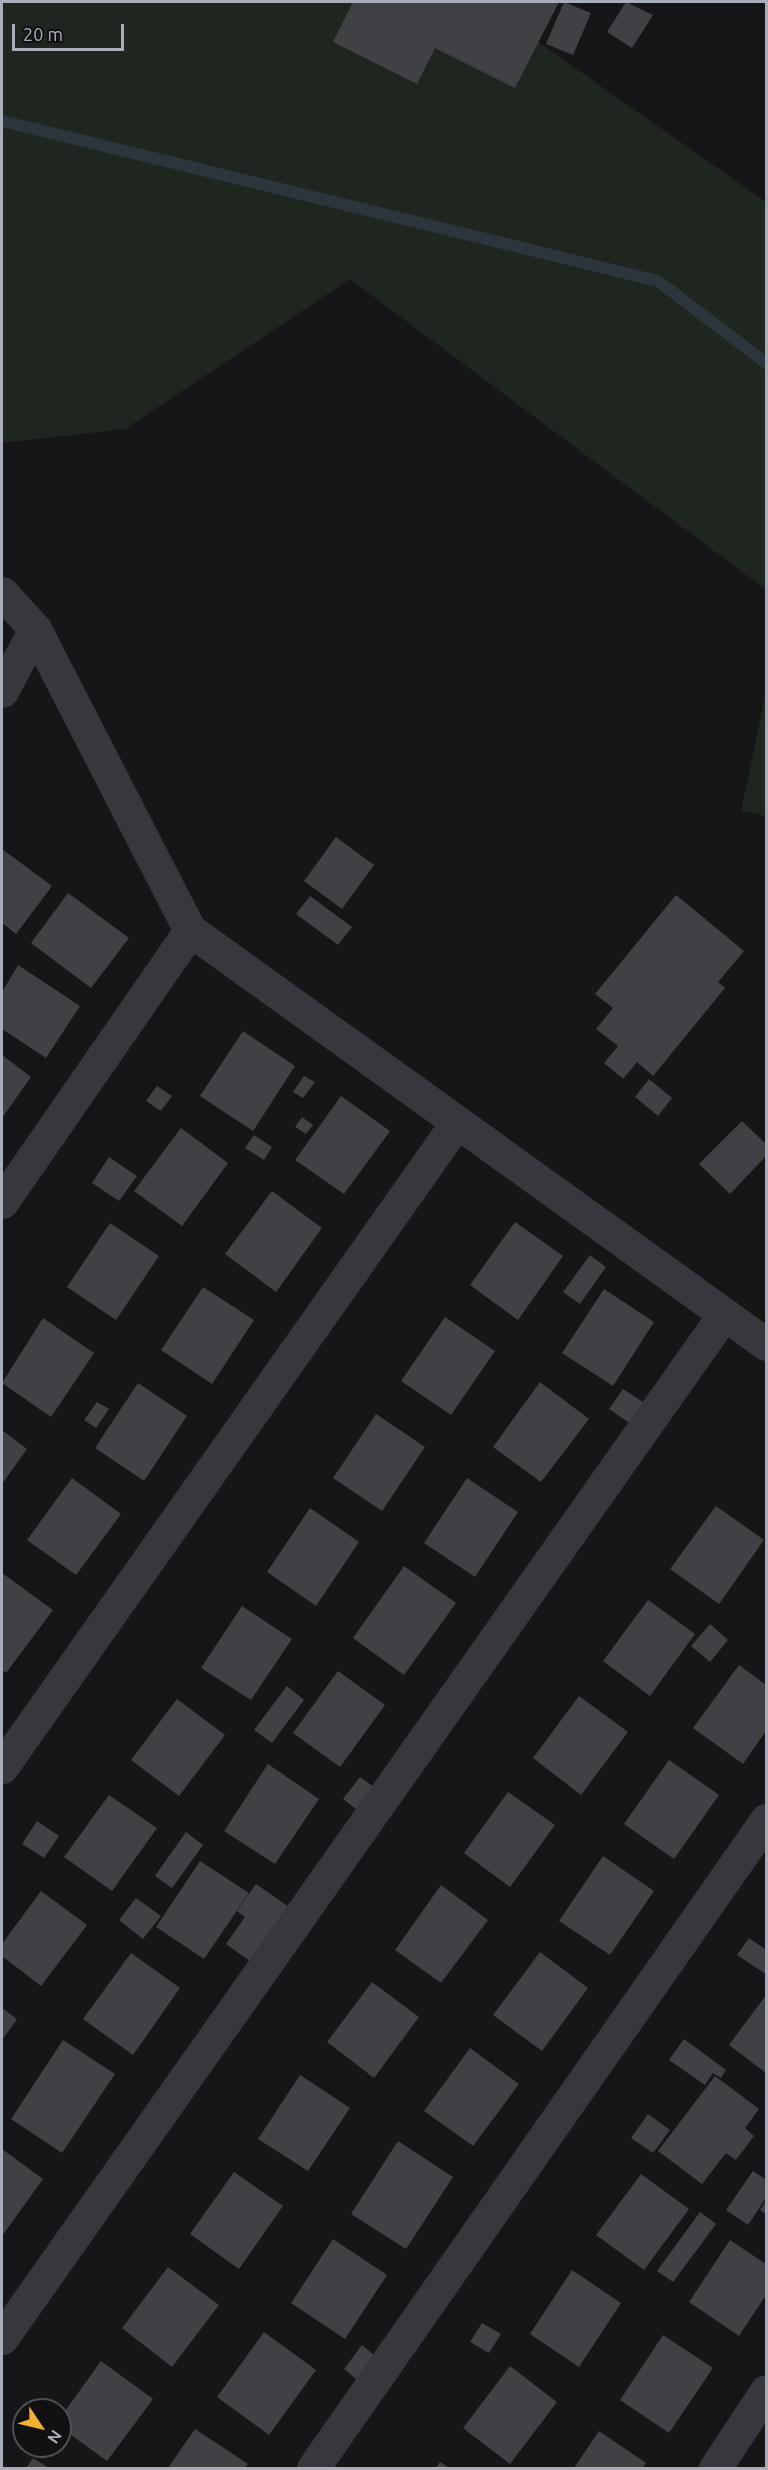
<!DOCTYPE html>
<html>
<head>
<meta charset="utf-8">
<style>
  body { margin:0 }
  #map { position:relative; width:768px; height:2470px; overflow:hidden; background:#161618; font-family:Ubuntu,sans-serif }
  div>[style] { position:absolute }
  .green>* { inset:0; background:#1e261f }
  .stream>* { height:12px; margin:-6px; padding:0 6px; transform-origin:6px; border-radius:6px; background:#2c353c }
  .building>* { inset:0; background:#404145 }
  .minor>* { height:33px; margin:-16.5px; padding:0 16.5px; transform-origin:16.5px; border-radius:16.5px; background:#37383d }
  span { translate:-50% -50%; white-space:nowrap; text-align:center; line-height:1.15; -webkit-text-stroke:4.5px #111113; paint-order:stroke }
  .frame { position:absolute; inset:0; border:3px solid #a8adb8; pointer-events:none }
  .north { position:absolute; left:12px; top:2398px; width:60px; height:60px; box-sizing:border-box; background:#111113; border:2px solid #4d4f55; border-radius:50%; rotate:125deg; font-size:16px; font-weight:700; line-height:24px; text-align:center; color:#a8adb8 }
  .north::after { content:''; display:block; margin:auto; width:21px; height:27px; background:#f2b134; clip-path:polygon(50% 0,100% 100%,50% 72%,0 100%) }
  .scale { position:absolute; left:12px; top:24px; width:112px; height:27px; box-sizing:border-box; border:3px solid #a8adb8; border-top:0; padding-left:8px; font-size:18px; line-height:21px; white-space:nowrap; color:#a8adb8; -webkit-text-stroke:4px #111113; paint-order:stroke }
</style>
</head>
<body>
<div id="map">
  <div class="green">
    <div style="clip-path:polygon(2px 2px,481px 2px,766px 202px,766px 590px,350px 279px,125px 429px,2px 443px)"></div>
    <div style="clip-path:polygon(766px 692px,766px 816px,741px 811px)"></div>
  </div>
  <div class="stream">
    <div style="left:2px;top:121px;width:675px;rotate:13.71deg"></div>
    <div style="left:658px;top:281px;width:136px;rotate:37.2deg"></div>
  </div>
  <div class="building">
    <div style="clip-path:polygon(353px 2px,559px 2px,515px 88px,435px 48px,417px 84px,333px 42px)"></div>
    <div style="clip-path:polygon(564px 2px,591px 13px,573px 55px,546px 44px)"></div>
    <div style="clip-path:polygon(626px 2px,653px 15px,632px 48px,607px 32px)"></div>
    <div style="clip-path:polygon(336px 837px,374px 865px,342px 909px,304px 881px)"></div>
    <div style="clip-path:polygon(2px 849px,52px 886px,16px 934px,2px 923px)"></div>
    <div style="clip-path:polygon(68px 893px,129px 938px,91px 988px,31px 943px)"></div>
    <div style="clip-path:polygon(676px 895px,744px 951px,718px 982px,725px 988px,653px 1076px,637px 1062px,623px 1079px,604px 1063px,618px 1046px,596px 1029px,613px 1008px,595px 994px)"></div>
    <div style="clip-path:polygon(310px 896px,352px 927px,338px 945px,296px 914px)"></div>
    <div style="clip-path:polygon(18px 965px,80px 1006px,46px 1058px,2px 1029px,2px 992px)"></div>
    <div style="clip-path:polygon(243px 1031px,295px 1066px,253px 1131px,200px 1096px)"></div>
    <div style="clip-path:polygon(2px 1055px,31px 1077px,2px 1118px)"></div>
    <div style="clip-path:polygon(304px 1076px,315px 1082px,303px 1098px,293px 1092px)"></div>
    <div style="clip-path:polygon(649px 1079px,672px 1098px,658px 1116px,635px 1097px)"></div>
    <div style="clip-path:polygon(157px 1086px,172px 1096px,161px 1111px,146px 1101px)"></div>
    <div style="clip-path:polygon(341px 1096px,390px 1131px,344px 1194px,295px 1160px)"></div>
    <div style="clip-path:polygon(302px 1117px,313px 1125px,306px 1134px,295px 1127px)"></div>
    <div style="clip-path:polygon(742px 1121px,766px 1144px,766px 1156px,730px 1194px,699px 1164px)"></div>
    <div style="clip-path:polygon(181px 1128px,228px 1163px,182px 1226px,134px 1191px)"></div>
    <div style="clip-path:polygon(254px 1135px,272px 1147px,264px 1160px,245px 1148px)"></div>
    <div style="clip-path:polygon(109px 1157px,137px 1176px,119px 1201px,92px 1183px)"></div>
    <div style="clip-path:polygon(272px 1191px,322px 1228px,276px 1292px,225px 1254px)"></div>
    <div style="clip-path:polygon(515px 1222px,563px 1256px,518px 1320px,470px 1285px)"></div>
    <div style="clip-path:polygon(110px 1223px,159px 1256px,116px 1320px,67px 1287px)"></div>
    <div style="clip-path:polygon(590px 1255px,606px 1267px,580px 1304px,563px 1292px)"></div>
    <div style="clip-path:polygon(203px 1287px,254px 1320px,212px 1384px,161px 1350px)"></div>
    <div style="clip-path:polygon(604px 1289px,654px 1322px,613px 1386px,562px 1353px)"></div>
    <div style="clip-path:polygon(445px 1317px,495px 1351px,451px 1415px,401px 1381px)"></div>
    <div style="clip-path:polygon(43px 1318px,94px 1353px,51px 1417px,2px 1383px)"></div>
    <div style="clip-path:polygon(540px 1382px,589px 1419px,541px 1482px,493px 1447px)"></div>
    <div style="clip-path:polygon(138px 1383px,187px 1416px,144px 1481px,95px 1448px)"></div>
    <div style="clip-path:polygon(623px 1389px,649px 1406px,635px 1427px,609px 1409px)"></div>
    <div style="clip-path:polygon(97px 1402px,109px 1409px,96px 1428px,84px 1420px)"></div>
    <div style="clip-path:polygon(376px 1414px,425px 1447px,382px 1511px,333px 1478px)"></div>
    <div style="clip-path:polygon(2px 1430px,27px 1449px,2px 1484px)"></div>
    <div style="clip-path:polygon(72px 1478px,121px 1514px,76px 1575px,27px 1540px)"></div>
    <div style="clip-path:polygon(467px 1478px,518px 1512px,475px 1577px,424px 1543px)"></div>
    <div style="clip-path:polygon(716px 1506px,764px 1540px,719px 1604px,670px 1569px)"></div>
    <div style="clip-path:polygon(310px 1508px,359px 1542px,316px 1606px,267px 1572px)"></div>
    <div style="clip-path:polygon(404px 1566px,456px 1603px,404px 1675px,353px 1638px)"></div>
    <div style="clip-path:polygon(2px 1573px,53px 1610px,6px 1673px,2px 1670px)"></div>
    <div style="clip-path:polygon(648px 1600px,695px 1634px,650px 1696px,603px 1661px)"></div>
    <div style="clip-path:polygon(242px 1606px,292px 1639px,251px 1700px,201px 1668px)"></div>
    <div style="clip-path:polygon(710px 1624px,728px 1640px,710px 1662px,691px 1646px)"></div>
    <div style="clip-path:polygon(739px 1665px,766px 1685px,766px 1731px,743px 1764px,693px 1728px)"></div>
    <div style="clip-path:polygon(338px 1671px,385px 1705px,340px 1767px,293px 1733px)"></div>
    <div style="clip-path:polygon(287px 1686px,304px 1700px,272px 1743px,254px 1730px)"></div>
    <div style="clip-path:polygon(579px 1696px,628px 1732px,581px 1795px,533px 1758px)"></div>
    <div style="clip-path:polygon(177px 1699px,225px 1735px,179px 1796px,131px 1760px)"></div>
    <div style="clip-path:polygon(669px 1760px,719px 1795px,674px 1859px,624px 1824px)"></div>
    <div style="clip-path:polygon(268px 1764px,319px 1799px,275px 1864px,224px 1831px)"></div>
    <div style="clip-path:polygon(360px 1777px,378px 1790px,361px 1813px,343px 1799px)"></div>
    <div style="clip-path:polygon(508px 1792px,555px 1825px,510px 1887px,464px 1853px)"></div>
    <div style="clip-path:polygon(109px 1795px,157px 1828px,112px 1891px,64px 1857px)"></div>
    <div style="clip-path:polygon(37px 1821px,59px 1836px,44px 1858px,22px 1844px)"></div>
    <div style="clip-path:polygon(186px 1832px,203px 1845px,172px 1888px,155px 1876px)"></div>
    <div style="clip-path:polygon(603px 1856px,654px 1891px,610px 1955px,559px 1921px)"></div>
    <div style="clip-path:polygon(200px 1861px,249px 1893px,204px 1959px,156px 1927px)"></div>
    <div style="clip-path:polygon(256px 1884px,289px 1907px,250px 1961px,226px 1944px,245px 1917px,237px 1911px)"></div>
    <div style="clip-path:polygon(441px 1885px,488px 1920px,441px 1983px,395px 1950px)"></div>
    <div style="clip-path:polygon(41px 1891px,87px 1925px,41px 1986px,2px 1956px,2px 1944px)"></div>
    <div style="clip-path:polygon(136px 1898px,161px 1916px,143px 1939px,119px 1920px)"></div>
    <div style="clip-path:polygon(749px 1938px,766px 1950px,766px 1974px,737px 1955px)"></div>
    <div style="clip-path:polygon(540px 1952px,588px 1988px,542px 2051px,493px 2015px)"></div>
    <div style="clip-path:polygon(131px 1953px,180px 1988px,133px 2055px,83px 2019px)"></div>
    <div style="clip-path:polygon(372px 1982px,419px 2017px,374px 2078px,327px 2042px)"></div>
    <div style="clip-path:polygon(766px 1995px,766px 2073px,729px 2045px)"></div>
    <div style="clip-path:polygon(2px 2008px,17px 2019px,2px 2040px)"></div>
    <div style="clip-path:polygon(684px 2039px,726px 2070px,721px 2078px,713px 2073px,705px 2085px,669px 2060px)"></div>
    <div style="clip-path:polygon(63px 2040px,115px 2074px,62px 2153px,11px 2119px)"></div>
    <div style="clip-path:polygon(470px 2048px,519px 2084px,473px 2146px,424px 2111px)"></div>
    <div style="clip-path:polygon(300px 2075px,350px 2108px,308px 2171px,258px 2139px)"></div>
    <div style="clip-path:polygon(715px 2076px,759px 2109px,745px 2128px,754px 2136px,736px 2160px,726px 2153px,702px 2184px,658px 2151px)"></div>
    <div style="clip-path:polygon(648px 2114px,670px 2130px,653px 2153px,631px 2138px)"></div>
    <div style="clip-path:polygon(398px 2141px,453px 2177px,406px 2249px,351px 2214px)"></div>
    <div style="clip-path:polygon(2px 2149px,43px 2179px,2px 2236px)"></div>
    <div style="clip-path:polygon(753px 2171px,766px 2180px,766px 2198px,748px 2225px,726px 2210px)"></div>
    <div style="clip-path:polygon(234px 2172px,283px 2206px,239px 2269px,190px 2234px)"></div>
    <div style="clip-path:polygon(641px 2174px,689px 2209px,644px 2270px,596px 2235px)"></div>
    <div style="clip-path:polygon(766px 2201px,766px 2214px,760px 2210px)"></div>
    <div style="clip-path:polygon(700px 2212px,716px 2224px,673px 2282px,657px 2271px)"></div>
    <div style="clip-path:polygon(333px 2239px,387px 2275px,345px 2339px,291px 2303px)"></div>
    <div style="clip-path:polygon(730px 2240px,766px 2264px,766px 2295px,739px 2336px,689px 2302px)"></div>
    <div style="clip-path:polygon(168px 2267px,219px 2305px,172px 2367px,122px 2328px)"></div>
    <div style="clip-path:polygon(572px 2270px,621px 2303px,579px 2367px,530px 2334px)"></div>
    <div style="clip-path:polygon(482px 2323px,501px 2334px,489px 2353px,470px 2342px)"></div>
    <div style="clip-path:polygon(264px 2332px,316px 2370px,269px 2435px,217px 2397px)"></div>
    <div style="clip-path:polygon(663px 2335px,713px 2368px,669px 2433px,620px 2400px)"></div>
    <div style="clip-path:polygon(362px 2345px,380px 2360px,361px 2383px,344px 2369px)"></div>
    <div style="clip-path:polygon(101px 2361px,153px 2399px,107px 2461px,60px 2427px,60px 2418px)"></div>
    <div style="clip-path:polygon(510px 2366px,557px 2402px,510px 2464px,463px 2428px)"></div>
    <div style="clip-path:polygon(195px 2429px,248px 2464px,245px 2468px,168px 2468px)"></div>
    <div style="clip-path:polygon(599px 2431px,646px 2463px,643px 2468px,574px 2468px)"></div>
    <div style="clip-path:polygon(33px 2458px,49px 2468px,26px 2468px)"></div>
    <div style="clip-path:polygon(440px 2462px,449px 2468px,436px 2468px)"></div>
  </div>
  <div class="minor">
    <div style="left:2px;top:593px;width:49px;rotate:47.5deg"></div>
    <div style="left:35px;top:629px;width:339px;rotate:62.8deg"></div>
    <div style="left:190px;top:930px;width:709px;rotate:35.71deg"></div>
    <div style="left:2px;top:691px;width:70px;rotate:-62deg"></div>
    <div style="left:2px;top:1202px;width:331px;rotate:-55.3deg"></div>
    <div style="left:2px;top:1767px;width:789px;rotate:-54.8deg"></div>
    <div style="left:2px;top:2338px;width:1253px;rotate:-54.81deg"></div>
    <div style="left:313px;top:2468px;width:791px;rotate:-55.04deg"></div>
    <div style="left:715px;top:2468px;width:92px;rotate:-56.5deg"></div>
  </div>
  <div class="frame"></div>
  <div class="north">N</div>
  <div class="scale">20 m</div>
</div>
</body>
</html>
